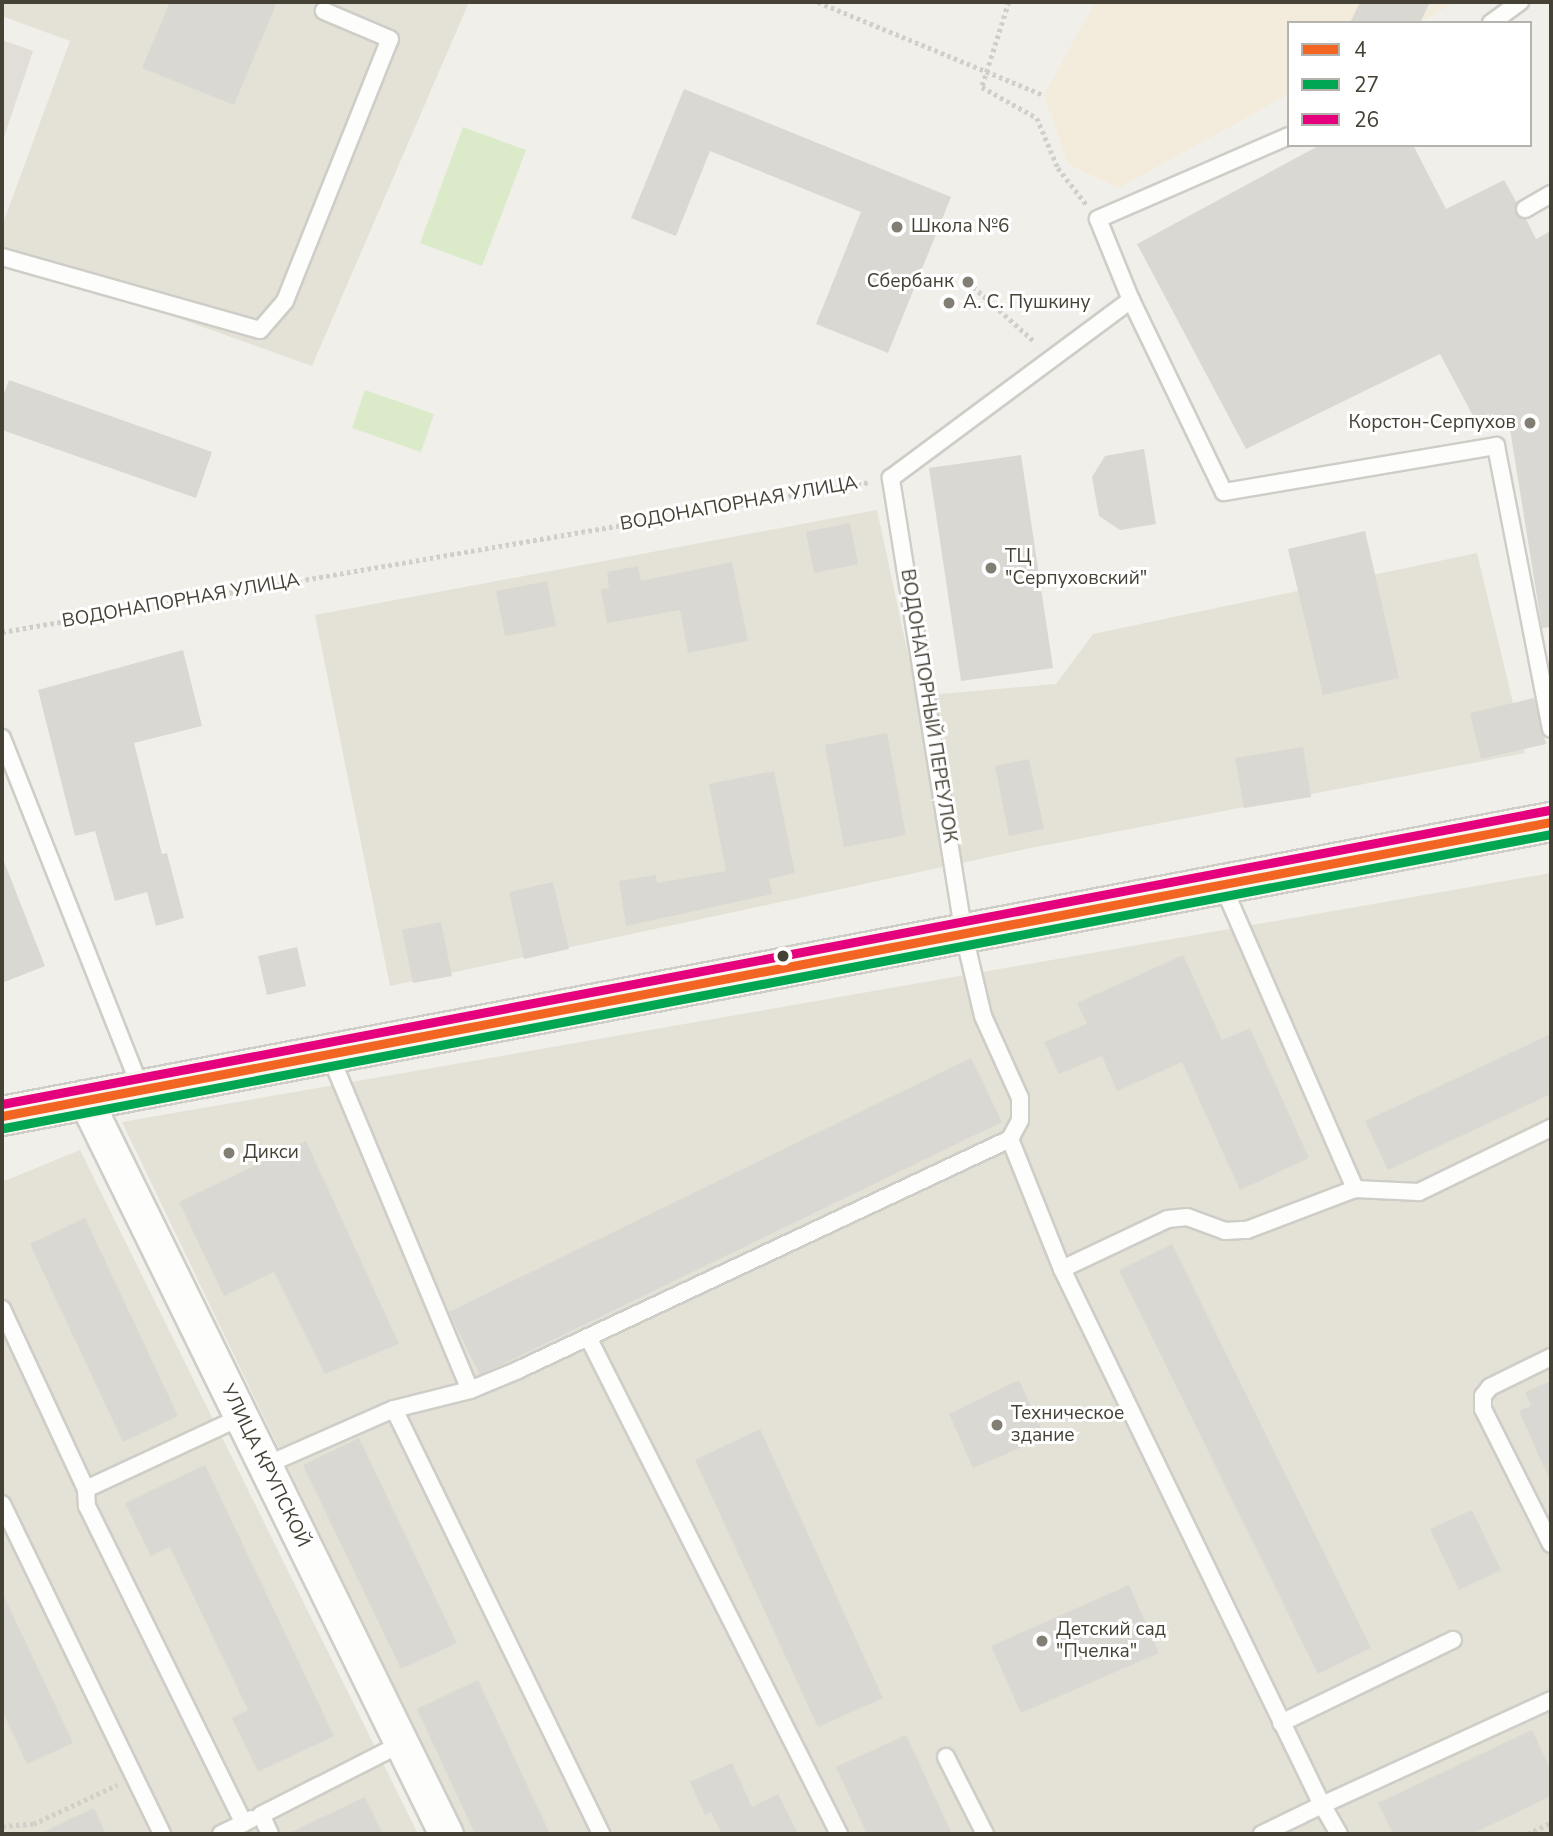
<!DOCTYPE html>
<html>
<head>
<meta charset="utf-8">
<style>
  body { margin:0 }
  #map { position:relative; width:1553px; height:1836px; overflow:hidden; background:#f0efe9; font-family:"Nunito Sans",sans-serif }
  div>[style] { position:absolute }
  .residential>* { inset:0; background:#e4e1d6 }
  .commercial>* { inset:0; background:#f3ecdc }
  .industrial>* { inset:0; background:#e0ded7 }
  .green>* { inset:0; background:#dbebc9 }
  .building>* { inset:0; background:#dad8d2 }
  .path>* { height:4.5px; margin-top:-2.25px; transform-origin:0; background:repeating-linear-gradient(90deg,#d1cfca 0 3.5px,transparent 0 7px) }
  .roads { filter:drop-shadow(2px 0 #cecdc7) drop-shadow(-2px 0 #cecdc7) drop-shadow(0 2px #cecdc7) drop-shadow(0 -2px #cecdc7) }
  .service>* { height:16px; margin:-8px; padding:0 8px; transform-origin:8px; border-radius:8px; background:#fdfdfc }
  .minor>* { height:33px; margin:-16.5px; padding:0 16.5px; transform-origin:16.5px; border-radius:16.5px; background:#fdfdfc }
  .secondary>* { height:38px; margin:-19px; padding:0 19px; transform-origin:19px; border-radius:19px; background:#f7f5ee }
  .bus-1>* { height:9px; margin:-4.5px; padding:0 4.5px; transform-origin:4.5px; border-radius:4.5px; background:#f26522 }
  .bus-2>* { height:9px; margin:-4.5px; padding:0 4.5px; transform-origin:4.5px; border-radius:4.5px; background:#00a651 }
  .bus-3>* { height:9px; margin:-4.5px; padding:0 4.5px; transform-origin:4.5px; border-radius:4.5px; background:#e5007d }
  .dots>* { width:19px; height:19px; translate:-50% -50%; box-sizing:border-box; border:4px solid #fff; border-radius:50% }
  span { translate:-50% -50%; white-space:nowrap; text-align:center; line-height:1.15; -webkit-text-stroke:6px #fff; paint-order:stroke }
  .poi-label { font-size:19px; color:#464135 }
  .left { translate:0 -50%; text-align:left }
  .right { translate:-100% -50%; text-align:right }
  .street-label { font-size:19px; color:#464135 }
  .frame { position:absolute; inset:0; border:4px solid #464135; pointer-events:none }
  .legend { position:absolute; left:1287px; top:21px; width:245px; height:126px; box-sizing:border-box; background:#fff; border:2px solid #b5b3ae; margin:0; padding:9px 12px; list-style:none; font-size:21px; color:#464135 }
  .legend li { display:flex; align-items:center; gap:14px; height:35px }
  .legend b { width:35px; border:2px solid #b5b3ae }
</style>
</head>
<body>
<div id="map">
  <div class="residential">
    <div style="clip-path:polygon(2px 2px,469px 2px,312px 366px,2px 255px,2px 226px,70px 41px,2px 16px)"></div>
    <div style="clip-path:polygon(877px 510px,917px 696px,1056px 684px,1093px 634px,1477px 553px,1525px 753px,1031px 848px,390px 986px,315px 615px)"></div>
    <div style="clip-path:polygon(1551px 873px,1551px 1834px,464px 1834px,122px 1122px)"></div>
    <div style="clip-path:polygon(80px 1150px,418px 1834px,2px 1834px,2px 1182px)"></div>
  </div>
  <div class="commercial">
    <div style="clip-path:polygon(1095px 2px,1456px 2px,1418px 23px,1289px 23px,1289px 94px,1119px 188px,1068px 164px,1044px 95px)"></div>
  </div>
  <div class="industrial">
    <div style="clip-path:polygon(2px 40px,33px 51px,2px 143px)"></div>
  </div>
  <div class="green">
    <div style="clip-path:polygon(463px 127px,526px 150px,482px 266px,420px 243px)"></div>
    <div style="clip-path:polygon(365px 390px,434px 414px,421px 452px,352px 428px)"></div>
  </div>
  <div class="building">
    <div style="clip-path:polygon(170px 2px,277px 2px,234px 105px,142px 68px)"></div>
    <div style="clip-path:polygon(1360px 2px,1430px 2px,1420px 23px,1350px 23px)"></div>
    <div style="clip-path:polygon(684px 89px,951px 197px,888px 353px,816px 324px,861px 212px,710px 151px,676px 236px,631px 218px)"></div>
    <div style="clip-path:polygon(1320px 145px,1413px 145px,1446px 209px,1504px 180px,1517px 203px,1516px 214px,1526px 219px,1536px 239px,1551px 231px,1551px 627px,1542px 628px,1508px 417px,1480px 429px,1440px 354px,1246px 449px,1137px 244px)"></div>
    <div style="clip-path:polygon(9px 380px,212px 452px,196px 498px,2px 430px,2px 399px)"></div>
    <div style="clip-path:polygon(1144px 449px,1156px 524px,1120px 530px,1099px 516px,1092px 477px,1105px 456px)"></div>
    <div style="clip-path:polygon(1021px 455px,1053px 668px,961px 681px,929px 468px)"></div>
    <div style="clip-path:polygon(850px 523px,858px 564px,814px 573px,806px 532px)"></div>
    <div style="clip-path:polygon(1365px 531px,1399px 678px,1323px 695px,1288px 549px)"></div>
    <div style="clip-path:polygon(732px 562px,748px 641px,688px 653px,680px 610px,607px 623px,601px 589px,609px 588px,607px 572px,638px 566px,641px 581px)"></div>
    <div style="clip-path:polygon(547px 581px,556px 626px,505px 636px,496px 591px)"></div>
    <div style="clip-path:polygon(183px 650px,202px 726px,134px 743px,162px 854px,167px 853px,184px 918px,156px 926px,147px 892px,115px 901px,95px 831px,75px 836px,38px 690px)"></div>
    <div style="clip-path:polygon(1534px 698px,1546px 744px,1481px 759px,1470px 713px)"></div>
    <div style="clip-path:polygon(887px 733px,906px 835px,844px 847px,825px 745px)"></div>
    <div style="clip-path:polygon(1303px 747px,1311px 797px,1244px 808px,1235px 758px)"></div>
    <div style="clip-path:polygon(1029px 759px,1044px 829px,1009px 836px,995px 766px)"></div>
    <div style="clip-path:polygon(774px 771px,795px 873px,769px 879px,772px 894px,626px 926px,619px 881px,656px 875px,657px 883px,726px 871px,709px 784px)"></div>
    <div style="clip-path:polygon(3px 859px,45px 966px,2px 983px,2px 860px)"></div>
    <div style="clip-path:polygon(553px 882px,569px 949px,524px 959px,509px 892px)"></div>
    <div style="clip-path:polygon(441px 922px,452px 976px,413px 983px,402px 930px)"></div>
    <div style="clip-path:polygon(297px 947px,306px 986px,267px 995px,258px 956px)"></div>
    <div style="clip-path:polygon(1183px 955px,1222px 1040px,1250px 1028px,1309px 1158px,1240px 1190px,1182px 1062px,1117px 1091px,1102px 1056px,1059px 1074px,1044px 1042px,1087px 1024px,1077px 1003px)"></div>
    <div style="clip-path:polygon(1551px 1034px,1551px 1094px,1388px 1170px,1365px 1121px)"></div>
    <div style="clip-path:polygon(971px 1058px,1002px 1122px,480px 1375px,449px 1312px)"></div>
    <div style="clip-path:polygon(306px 1141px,399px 1344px,325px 1374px,274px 1272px,224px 1296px,179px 1202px)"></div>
    <div style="clip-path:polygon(85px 1218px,178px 1416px,123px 1442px,30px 1244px)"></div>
    <div style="clip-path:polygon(1172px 1244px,1371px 1648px,1318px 1674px,1119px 1270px)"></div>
    <div style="clip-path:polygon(1019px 1380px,1045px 1437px,973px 1468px,949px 1414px)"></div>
    <div style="clip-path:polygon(1551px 1381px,1551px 1483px,1519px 1411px,1531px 1406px,1525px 1392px)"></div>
    <div style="clip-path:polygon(760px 1429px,883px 1698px,818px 1727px,695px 1460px)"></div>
    <div style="clip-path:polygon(359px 1438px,457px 1643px,401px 1669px,303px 1465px)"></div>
    <div style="clip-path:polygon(205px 1465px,334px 1736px,258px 1772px,232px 1718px,248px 1710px,170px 1547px,151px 1556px,125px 1503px)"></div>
    <div style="clip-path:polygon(1472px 1510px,1501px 1570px,1459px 1590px,1430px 1529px)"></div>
    <div style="clip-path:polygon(1129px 1585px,1159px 1653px,1021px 1713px,991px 1646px)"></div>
    <div style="clip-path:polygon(2px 1592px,73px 1743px,27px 1764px,2px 1710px)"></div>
    <div style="clip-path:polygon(478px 1680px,550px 1834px,475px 1834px,417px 1709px)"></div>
    <div style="clip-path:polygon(1532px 1730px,1551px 1771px,1551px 1796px,1472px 1834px,1393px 1834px,1378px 1803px)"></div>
    <div style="clip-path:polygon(906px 1735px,952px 1834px,867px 1834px,836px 1767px)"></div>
    <div style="clip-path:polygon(732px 1763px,752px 1807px,778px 1794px,798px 1834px,722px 1834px,711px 1812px,705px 1815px,690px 1782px)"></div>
    <div style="clip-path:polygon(365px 1797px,383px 1834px,287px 1834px)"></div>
    <div style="clip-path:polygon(94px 1808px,106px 1834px,39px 1834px)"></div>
  </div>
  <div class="path">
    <div style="left:818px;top:2px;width:244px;rotate:22.4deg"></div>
    <div style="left:1009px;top:2px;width:89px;rotate:107.6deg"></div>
    <div style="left:982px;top:87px;width:63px;rotate:29.4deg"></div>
    <div style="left:1037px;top:118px;width:54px;rotate:67.2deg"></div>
    <div style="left:1058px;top:168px;width:46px;rotate:52.1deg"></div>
    <div style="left:968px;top:282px;width:91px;rotate:41.9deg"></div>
    <div style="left:2px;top:632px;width:881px;rotate:-9.8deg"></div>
    <div style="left:2px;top:1826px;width:31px;rotate:-4deg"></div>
    <div style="left:33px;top:1824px;width:93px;rotate:-24.9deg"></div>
    <div style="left:1527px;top:1834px;width:26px;rotate:-25deg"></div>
  </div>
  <div class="roads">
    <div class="service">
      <div style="left:1491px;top:23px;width:36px;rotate:-36deg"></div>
      <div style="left:1525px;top:209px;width:30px;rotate:-30deg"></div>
      <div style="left:2px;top:257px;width:268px;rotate:15.8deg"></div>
      <div style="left:260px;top:330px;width:38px;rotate:-49deg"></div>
      <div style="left:285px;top:301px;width:282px;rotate:-68.2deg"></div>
      <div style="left:390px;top:39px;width:72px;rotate:-157deg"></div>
      <div style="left:1131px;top:300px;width:213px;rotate:64.2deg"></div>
      <div style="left:1224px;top:492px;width:276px;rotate:-9.6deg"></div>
      <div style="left:1496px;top:446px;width:288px;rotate:79deg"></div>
      <div style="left:2px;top:738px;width:375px;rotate:68.4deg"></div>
      <div style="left:1222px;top:884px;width:333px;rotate:66.4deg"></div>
      <div style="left:329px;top:1053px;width:365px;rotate:67.3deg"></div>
      <div style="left:1010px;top:1139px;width:140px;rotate:68.2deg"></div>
      <div style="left:1062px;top:1269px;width:596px;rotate:64.12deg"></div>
      <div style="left:1322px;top:1805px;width:67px;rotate:154.2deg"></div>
      <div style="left:1062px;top:1269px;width:117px;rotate:-25.3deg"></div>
      <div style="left:1168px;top:1219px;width:19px;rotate:-6deg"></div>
      <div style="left:1187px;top:1217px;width:40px;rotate:20.2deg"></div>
      <div style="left:1225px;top:1231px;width:22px;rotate:-3deg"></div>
      <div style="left:1247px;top:1230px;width:116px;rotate:-20.8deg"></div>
      <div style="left:1355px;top:1189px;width:64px;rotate:2.7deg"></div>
      <div style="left:1419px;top:1192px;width:147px;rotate:-25.9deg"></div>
      <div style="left:2px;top:1309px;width:199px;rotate:65deg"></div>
      <div style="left:86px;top:1489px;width:171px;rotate:-24.9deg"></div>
      <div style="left:588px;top:1337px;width:557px;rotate:63.2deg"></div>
      <div style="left:1551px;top:1357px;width:68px;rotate:153.8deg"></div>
      <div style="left:1490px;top:1387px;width:11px;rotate:128deg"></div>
      <div style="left:1483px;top:1396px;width:13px;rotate:90deg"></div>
      <div style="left:1483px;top:1409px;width:151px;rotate:63.3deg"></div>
      <div style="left:394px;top:1409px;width:473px;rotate:64deg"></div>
      <div style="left:264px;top:1466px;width:142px;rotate:-23.7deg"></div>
      <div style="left:394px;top:1409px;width:78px;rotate:-14deg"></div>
      <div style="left:470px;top:1390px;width:52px;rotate:-22.6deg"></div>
      <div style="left:518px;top:1370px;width:544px;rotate:-25.15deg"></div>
      <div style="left:1010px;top:1139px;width:21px;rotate:-62deg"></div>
      <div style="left:1020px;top:1120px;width:22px;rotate:-90deg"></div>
      <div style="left:1020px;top:1098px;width:90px;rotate:-114.3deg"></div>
      <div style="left:983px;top:1016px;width:83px;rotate:-103.2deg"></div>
      <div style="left:964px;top:935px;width:463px;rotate:-99.1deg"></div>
      <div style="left:891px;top:478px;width:299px;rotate:-36.6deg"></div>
      <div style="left:1131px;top:300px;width:87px;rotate:-112.2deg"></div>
      <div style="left:1098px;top:219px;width:208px;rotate:-23.5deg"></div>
      <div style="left:86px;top:1489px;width:17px;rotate:87deg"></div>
      <div style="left:87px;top:1506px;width:354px;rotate:63.7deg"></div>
      <div style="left:2px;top:1504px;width:367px;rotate:64.1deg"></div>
      <div style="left:1281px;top:1723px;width:191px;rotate:-25.8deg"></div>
      <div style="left:946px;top:1757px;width:86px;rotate:63.1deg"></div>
      <div style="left:221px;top:1834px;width:34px;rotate:-26deg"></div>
      <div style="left:270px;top:1834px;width:21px;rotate:-115deg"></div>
      <div style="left:261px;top:1815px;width:157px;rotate:-26.9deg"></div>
      <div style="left:1339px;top:1834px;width:34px;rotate:-120deg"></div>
      <div style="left:1322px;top:1805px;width:252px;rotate:-24.6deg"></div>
    </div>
    <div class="minor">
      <div style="left:84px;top:1097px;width:821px;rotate:63.84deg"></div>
    </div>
    <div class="secondary">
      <div style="left:2px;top:1116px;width:1577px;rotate:-10.75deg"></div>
    </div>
  </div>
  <div class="bus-1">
    <div style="left:2px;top:1116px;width:1577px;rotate:-10.75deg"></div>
  </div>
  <div class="bus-2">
    <div style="left:4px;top:1128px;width:1575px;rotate:-10.76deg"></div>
  </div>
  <div class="bus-3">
    <div style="left:2px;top:1104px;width:1575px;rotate:-10.76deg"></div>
  </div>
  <div class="dots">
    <div style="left:897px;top:227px;background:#827e74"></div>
    <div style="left:968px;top:282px;background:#827e74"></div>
    <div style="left:949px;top:303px;background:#827e74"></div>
    <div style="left:1530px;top:423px;background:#827e74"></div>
    <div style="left:991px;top:568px;background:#827e74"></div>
    <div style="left:783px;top:956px;background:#464135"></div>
    <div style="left:229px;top:1153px;background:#827e74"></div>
    <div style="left:997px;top:1425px;background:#827e74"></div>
    <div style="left:1042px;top:1641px;background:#827e74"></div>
  </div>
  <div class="poi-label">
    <span class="left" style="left:911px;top:227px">Школа №6</span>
    <span class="right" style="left:954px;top:282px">Сбербанк</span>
    <span class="left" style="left:963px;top:303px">А. С. Пушкину</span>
    <span class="right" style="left:1516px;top:423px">Корстон-Серпухов</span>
    <span class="left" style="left:1005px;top:568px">ТЦ<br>"Серпуховский"</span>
    <span class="left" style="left:243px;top:1153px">Дикси</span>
    <span class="left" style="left:1011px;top:1425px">Техническое<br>здание</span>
    <span class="left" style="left:1056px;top:1641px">Детский сад<br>"Пчелка"</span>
  </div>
  <div class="street-label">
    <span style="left:739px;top:504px;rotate:-10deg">ВОДОНАПОРНАЯ УЛИЦА</span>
    <span style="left:181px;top:601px;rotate:-10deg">ВОДОНАПОРНАЯ УЛИЦА</span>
    <span style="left:928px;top:706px;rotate:81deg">ВОДОНАПОРНЫЙ ПЕРЕУЛОК</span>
    <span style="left:265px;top:1466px;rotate:64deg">УЛИЦА КРУПСКОЙ</span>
  </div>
  <div class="frame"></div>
  <ul class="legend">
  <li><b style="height:9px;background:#f26522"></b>4</li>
  <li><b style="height:9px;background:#00a651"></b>27</li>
  <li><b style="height:9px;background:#e5007d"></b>26</li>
  </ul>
</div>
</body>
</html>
